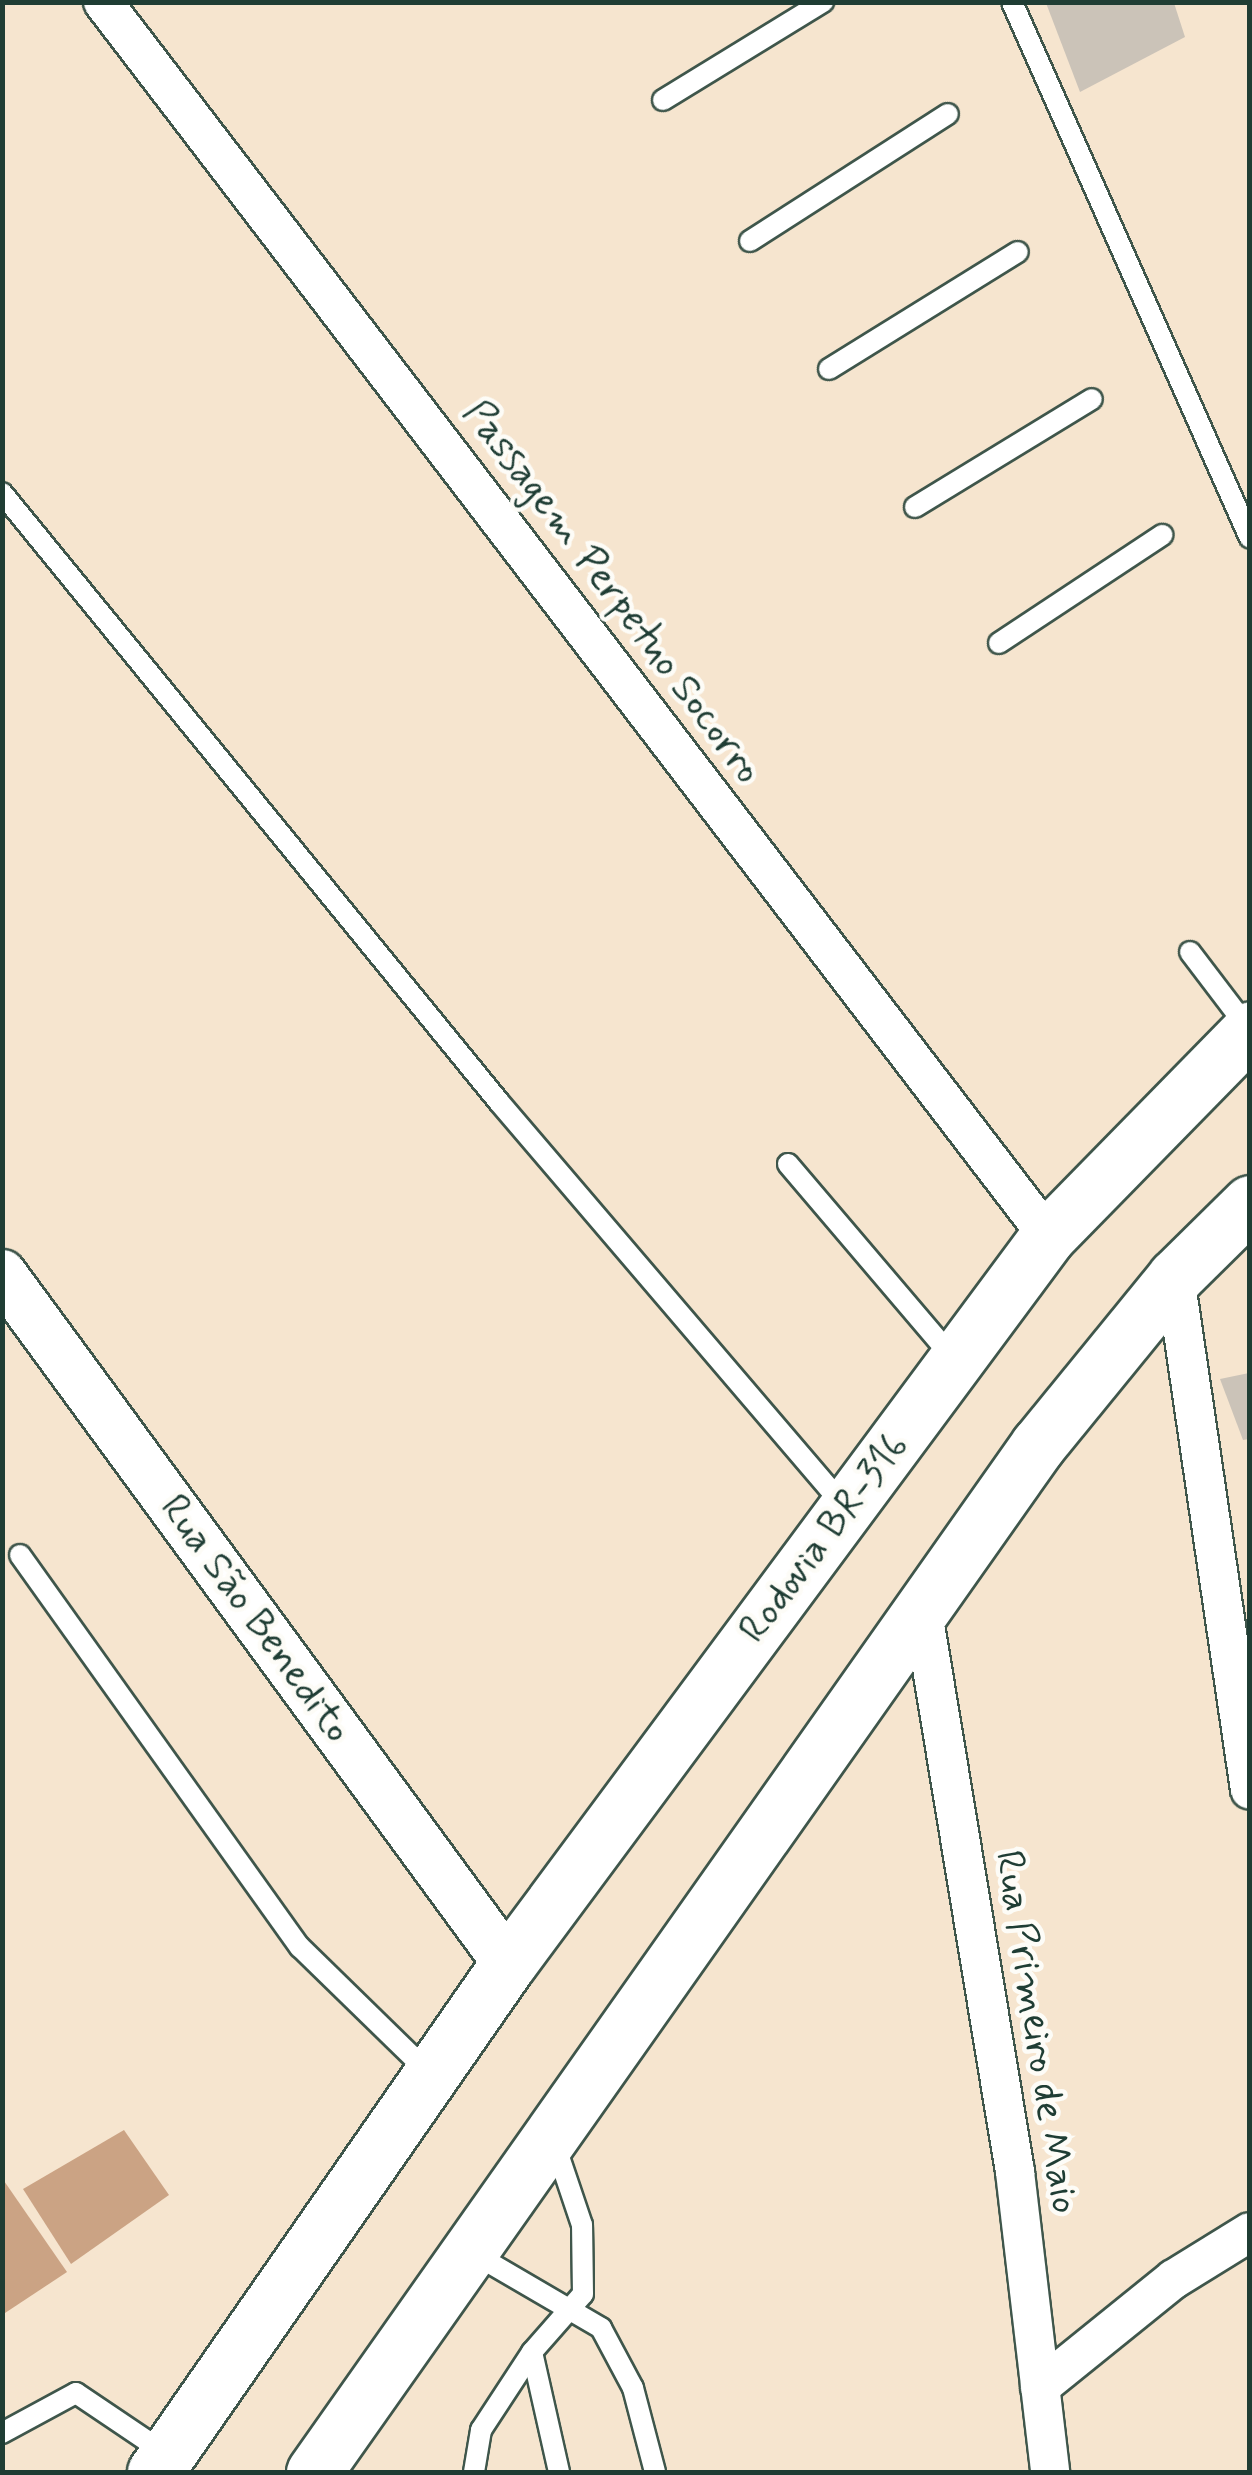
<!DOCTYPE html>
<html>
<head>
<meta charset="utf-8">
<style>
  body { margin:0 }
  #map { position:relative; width:1252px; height:2475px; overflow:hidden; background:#f6e5cf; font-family:Mynerve,sans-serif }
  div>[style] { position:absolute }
  .industrial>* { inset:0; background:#cbc3b8 }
  .building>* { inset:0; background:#cba384 }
  .roads { filter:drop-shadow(2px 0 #3f564b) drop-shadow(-2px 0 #3f564b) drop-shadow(0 2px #3f564b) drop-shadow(0 -2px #3f564b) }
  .service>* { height:20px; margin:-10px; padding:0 10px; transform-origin:10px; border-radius:10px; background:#fff }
  .minor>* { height:38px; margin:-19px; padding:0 19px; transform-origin:19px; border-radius:19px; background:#fff }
  .tertiary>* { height:48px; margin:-24px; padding:0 24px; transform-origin:24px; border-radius:24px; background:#fff }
  .trunk>* { height:55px; margin:-27.5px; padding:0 27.5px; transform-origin:27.5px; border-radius:27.5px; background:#fff }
  span { translate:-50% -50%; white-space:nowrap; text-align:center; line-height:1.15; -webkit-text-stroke:9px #fdfcf7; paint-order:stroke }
  .street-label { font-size:40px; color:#1f3d34 }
  .frame { position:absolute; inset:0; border:5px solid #1f3d34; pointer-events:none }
</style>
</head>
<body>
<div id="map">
  <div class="industrial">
    <div style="clip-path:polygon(1046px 3px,1174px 3px,1185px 37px,1080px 92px)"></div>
    <div style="clip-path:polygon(1249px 1373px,1249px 1439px,1243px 1440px,1220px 1379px)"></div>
  </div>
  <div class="building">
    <div style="clip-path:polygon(124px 2130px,169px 2195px,71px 2264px,23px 2189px)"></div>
    <div style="clip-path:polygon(2px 2178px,67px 2272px,2px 2315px)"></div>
  </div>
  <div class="roads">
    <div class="service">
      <div style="left:1012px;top:2px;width:586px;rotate:66.06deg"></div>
      <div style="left:663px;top:100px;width:188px;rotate:-31.5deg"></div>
      <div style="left:750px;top:241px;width:235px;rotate:-32.7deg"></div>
      <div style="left:829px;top:369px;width:222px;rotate:-31.8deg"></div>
      <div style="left:2px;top:493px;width:786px;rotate:50.78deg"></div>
      <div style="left:499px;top:1102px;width:531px;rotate:49.5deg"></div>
      <div style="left:915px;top:507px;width:207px;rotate:-31.4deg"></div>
      <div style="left:999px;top:643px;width:196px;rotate:-33.5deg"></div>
      <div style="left:1190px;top:952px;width:96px;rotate:52.7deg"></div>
      <div style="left:788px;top:1164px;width:253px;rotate:49.6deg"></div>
      <div style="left:20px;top:1555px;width:482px;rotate:54.5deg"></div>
      <div style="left:300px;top:1947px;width:180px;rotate:44.3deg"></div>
      <div style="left:471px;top:2252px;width:151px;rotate:30.3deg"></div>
      <div style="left:601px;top:2328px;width:68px;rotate:61.9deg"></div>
      <div style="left:633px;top:2388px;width:87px;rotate:75.3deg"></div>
      <div style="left:532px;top:2352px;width:123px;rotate:77.3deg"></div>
      <div style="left:2px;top:2433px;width:84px;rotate:-28.4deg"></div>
      <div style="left:76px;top:2393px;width:107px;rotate:34deg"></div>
      <div style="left:474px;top:2472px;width:43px;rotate:-80.5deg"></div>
      <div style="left:481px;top:2430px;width:93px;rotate:-56.8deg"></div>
      <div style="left:532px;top:2352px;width:77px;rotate:-48.7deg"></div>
      <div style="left:583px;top:2294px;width:69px;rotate:-90.8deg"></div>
      <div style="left:582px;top:2225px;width:88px;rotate:-108.6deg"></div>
    </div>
    <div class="minor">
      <div style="left:103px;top:2px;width:1554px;rotate:52.56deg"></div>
      <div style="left:1175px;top:1277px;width:518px;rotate:81.68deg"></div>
      <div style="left:922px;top:1607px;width:573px;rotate:80.65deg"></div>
      <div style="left:1015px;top:2172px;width:302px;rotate:83.3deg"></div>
      <div style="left:1040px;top:2387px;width:172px;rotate:-38.9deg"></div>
      <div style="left:1174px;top:2279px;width:89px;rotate:-31.7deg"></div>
    </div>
    <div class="tertiary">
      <div style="left:2px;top:1274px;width:856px;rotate:53.75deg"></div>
    </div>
    <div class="trunk">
      <div style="left:155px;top:2472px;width:619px;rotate:-55.21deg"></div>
      <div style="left:508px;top:1964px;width:906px;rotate:-53.43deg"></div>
      <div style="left:1048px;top:1236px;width:289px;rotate:-45.6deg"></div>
      <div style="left:314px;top:2472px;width:1257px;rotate:-54.82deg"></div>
      <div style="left:1038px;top:1445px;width:217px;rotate:-50.8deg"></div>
      <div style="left:1175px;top:1277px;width:105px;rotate:-44.6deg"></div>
    </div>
  </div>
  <div class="street-label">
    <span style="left:612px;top:592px;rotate:53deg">Passagem Perpetuo Socorro</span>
    <span style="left:824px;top:1538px;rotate:-53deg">Rodovia BR-316</span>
    <span style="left:255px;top:1619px;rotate:54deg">Rua São Benedito</span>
    <span style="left:1036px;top:2032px;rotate:81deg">Rua Primeiro de Maio</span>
  </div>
  <div class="frame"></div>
</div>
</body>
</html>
